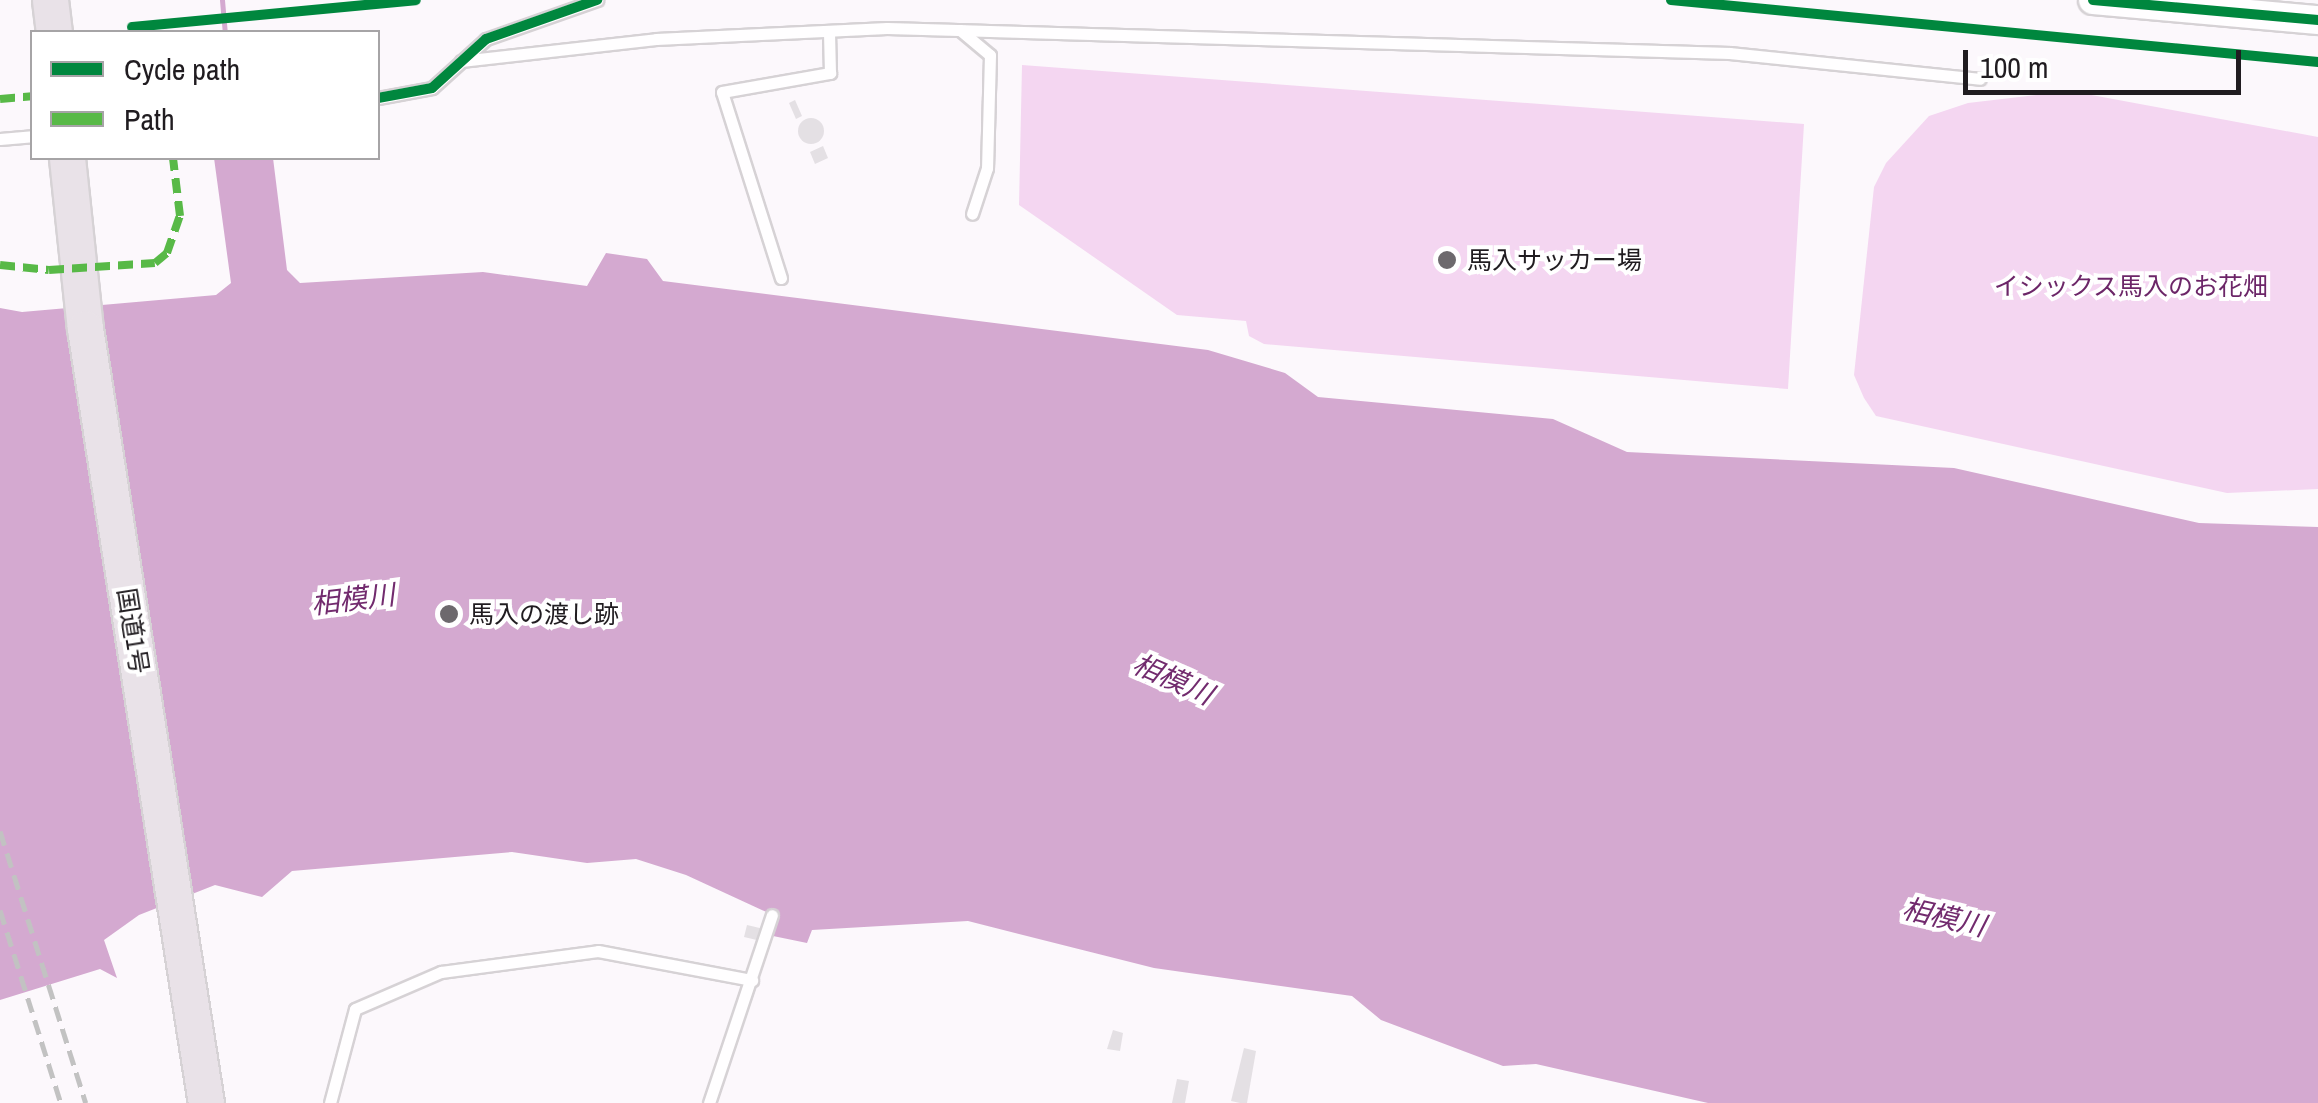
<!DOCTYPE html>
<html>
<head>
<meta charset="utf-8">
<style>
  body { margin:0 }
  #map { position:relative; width:2318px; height:1103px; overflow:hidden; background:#fcf8fc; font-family:"Archivo Narrow","Noto Sans JP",sans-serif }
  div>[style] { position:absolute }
  .green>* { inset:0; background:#f4d6f1 }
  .water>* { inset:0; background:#d4a9d0 }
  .stream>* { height:5px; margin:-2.5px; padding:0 2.5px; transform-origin:2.5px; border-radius:2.5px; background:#d4a9d0 }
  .building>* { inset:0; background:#e4e0e4 }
  .round { border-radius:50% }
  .roads { filter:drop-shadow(2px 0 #d6d2d5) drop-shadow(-2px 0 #d6d2d5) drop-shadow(0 2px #d6d2d5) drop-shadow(0 -2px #d6d2d5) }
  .service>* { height:11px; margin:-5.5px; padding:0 5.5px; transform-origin:5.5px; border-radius:5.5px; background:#fffeff }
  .tertiary>* { height:28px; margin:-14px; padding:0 14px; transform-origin:14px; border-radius:14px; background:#fffeff }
  .trunk>* { height:35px; margin:-17.5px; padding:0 17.5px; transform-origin:17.5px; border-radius:17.5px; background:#e9e2e8 }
  .rail>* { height:5px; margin-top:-2.5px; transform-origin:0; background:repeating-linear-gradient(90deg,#c2c2c2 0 15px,transparent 0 23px) }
  .quiet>* { height:8px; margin-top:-4px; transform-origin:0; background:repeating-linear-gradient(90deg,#58b947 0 15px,transparent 0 23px) }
  .cycleway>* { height:10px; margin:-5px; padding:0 5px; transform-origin:5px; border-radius:5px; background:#00873e }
  .dots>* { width:28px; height:28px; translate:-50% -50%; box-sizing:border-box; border:5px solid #fff; border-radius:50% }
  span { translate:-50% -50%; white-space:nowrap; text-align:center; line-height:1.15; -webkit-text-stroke:8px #fff; paint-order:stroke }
  .poi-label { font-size:25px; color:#201c20 }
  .left { translate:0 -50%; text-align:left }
  .park-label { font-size:25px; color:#6c2668 }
  .street-label { font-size:25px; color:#201c20 }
  .water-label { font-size:28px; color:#722b6e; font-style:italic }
  .legend { position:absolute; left:30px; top:30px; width:350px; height:130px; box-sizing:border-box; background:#fff; border:2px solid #a6a4a6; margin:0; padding:12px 18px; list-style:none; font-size:30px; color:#201c20 }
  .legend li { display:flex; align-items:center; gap:20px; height:50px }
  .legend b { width:50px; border:2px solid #a6a4a6 }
  .scale { position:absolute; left:1963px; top:50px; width:278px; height:45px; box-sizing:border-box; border:5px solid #201c20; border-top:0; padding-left:12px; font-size:30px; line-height:35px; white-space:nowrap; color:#201c20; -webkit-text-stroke:8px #fff; paint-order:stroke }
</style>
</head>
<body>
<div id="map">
  <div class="green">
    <div style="clip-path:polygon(1022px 65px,1804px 124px,1788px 389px,1264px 344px,1249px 336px,1246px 321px,1177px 315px,1019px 205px)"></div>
    <div style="clip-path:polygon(2070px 91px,2318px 137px,2318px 489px,2227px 493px,1876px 416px,1864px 398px,1854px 375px,1874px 187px,1886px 163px,1929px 116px,1968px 103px)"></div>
  </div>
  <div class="water">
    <div style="clip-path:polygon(214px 158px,273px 158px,287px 270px,300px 283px,483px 272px,587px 286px,606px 253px,647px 259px,663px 281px,1208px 350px,1285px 373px,1318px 397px,1553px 419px,1627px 452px,1954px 468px,2199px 523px,2318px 527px,2318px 1103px,1708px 1103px,1536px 1064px,1503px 1066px,1381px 1020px,1352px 996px,1154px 968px,968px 921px,812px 930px,807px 943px,773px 936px,775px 916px,686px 875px,636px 859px,587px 863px,512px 852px,292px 871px,262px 897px,215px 885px,139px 915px,104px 940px,117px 978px,100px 969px,0 1000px,0 308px,22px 312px,216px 295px,231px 283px)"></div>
  </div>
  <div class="stream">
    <div style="left:222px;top:0;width:32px;rotate:85deg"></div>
  </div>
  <div class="building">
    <div style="clip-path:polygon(795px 100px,802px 116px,796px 119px,789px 103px)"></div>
    <div class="round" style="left:798px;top:118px;width:26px;height:26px"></div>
    <div style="clip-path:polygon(823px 146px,828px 158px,815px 164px,810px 152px)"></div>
    <div style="clip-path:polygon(747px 925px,764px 929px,761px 941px,744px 937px)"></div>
    <div style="clip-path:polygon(1113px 1030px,1123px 1033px,1120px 1051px,1107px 1049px)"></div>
    <div style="clip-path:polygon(1244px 1048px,1256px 1051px,1247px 1103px,1240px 1103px,1231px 1101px)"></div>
    <div style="clip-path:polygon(1177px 1079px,1189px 1081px,1185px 1103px,1172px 1103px)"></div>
  </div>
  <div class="roads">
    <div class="service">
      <div style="left:960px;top:30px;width:39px;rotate:40deg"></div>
      <div style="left:990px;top:55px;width:113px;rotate:91.5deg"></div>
      <div style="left:987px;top:168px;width:48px;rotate:108.1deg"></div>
      <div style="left:461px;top:61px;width:196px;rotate:-6.4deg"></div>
      <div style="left:656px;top:39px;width:231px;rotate:-2.7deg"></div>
      <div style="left:887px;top:28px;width:843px;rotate:1.7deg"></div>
      <div style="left:1730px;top:53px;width:251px;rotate:5.9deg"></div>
      <div style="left:378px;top:98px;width:55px;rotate:-10.5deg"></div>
      <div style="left:432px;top:88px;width:73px;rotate:-42.2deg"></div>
      <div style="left:486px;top:39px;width:118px;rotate:-19.4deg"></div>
      <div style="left:0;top:139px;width:32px;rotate:-5deg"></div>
      <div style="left:781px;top:278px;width:195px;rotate:-107.6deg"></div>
      <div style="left:722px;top:92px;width:110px;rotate:-10deg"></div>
      <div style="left:830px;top:73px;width:42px;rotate:-91.4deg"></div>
      <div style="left:330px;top:1103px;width:97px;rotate:-75.1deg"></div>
      <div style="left:355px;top:1009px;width:94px;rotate:-23.3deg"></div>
      <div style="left:441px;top:972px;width:158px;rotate:-7.6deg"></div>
      <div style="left:598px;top:951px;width:157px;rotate:10.7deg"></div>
      <div style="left:709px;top:1103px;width:198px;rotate:-71.5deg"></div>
    </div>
    <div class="tertiary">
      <div style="left:2093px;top:0;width:226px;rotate:5.1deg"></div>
    </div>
    <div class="trunk">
      <div style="left:50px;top:0;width:32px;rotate:83deg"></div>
      <div style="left:67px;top:158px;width:171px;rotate:84deg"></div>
      <div style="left:85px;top:328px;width:784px;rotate:81.13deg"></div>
    </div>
  </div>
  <div class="rail">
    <div style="left:0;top:831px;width:285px;rotate:72.5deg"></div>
    <div style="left:0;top:910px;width:202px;rotate:72.5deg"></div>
  </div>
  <div class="quiet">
    <div style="left:0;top:99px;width:32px;rotate:-5deg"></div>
    <div style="left:0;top:265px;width:49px;rotate:5.8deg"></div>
    <div style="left:49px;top:270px;width:106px;rotate:-3.8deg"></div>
    <div style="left:155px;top:263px;width:16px;rotate:-40deg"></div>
    <div style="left:167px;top:253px;width:39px;rotate:-71deg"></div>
    <div style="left:180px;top:216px;width:58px;rotate:-96.9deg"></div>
  </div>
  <div class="cycleway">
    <div style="left:1671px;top:0;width:650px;rotate:5.47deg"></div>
    <div style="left:2093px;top:0;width:226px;rotate:5.1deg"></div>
    <div style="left:132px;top:27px;width:285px;rotate:-5.4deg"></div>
    <div style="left:378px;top:98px;width:55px;rotate:-10.5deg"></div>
    <div style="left:432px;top:88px;width:73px;rotate:-42.2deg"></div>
    <div style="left:486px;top:39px;width:118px;rotate:-19.4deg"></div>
  </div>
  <div class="dots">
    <div style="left:1447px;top:260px;background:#6d696d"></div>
    <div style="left:449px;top:614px;background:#6d696d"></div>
  </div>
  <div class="poi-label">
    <span class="left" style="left:1467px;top:260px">馬入サッカー場</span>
    <span class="left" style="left:469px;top:614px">馬入の渡し跡</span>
  </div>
  <div class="park-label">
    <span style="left:2131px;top:286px">イシックス馬入のお花畑</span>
  </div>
  <div class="street-label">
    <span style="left:133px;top:631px;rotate:81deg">国道1号</span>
  </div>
  <div class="water-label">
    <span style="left:353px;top:599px;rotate:-7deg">相模川</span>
    <span style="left:1173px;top:679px;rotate:24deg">相模川</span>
    <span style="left:1944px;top:917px;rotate:13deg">相模川</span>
  </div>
  <ul class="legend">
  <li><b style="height:12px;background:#00873e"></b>Cycle path</li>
  <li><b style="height:12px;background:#58b947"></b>Path</li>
  </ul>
  <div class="scale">100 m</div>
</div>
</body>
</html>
